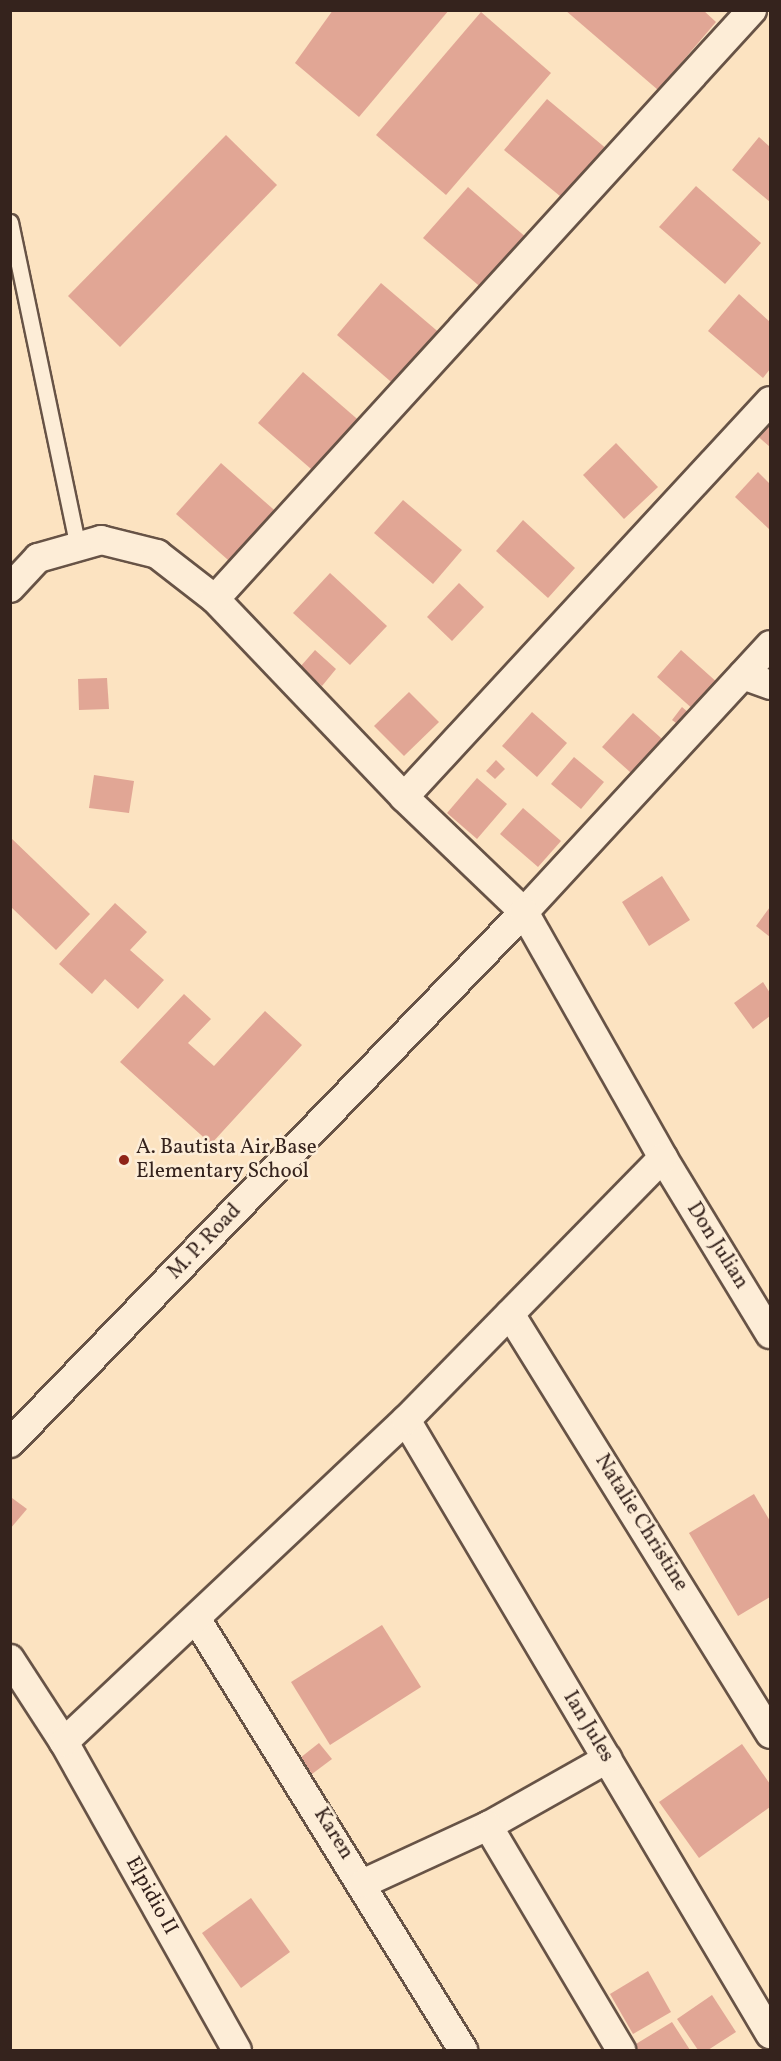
<!DOCTYPE html>
<html>
<head>
<meta charset="utf-8">
<style>
  body { margin:0 }
  #map { position:relative; width:781px; height:2061px; overflow:hidden; background:#fce3c1; font-family:Vollkorn,serif }
  div>[style] { position:absolute }
  .building>* { inset:0; background:#e1a695 }
  .roads { filter:drop-shadow(2px 0 #675346) drop-shadow(-2px 0 #675346) drop-shadow(0 2px #675346) drop-shadow(0 -2px #675346) }
  .lane>* { height:15px; margin:-7.5px; padding:0 7.5px; transform-origin:7.5px; border-radius:7.5px; background:#fdedd7 }
  .street>* { height:28px; margin:-14px; padding:0 14px; transform-origin:14px; border-radius:14px; background:#fdedd7 }
  .dots>* { width:16px; height:16px; translate:-50% -50%; box-sizing:border-box; border:3px solid #fdedd7; border-radius:50% }
  span { translate:-50% -50%; white-space:nowrap; text-align:center; line-height:1.15; -webkit-text-stroke:5px #fdedd7; paint-order:stroke }
  .poi-label { font-size:21px; color:#35231d }
  .left { translate:0 -50%; text-align:left }
  .street-label { font-size:21px; color:#35231d }
  .frame { position:absolute; inset:0; border:12px solid #35231d; pointer-events:none }
</style>
</head>
<body>
<div id="map">
  <div class="building">
    <div style="clip-path:polygon(333px 10px,449px 10px,359px 117px,295px 63px)"></div>
    <div style="clip-path:polygon(565px 10px,703px 10px,716px 22px,658px 90px)"></div>
    <div style="clip-path:polygon(481px 12px,551px 73px,446px 195px,376px 135px)"></div>
    <div style="clip-path:polygon(547px 99px,608px 150px,566px 201px,504px 150px)"></div>
    <div style="clip-path:polygon(226px 135px,277px 185px,120px 347px,68px 296px)"></div>
    <div style="clip-path:polygon(759px 137px,770px 147px,770px 202px,732px 170px)"></div>
    <div style="clip-path:polygon(696px 186px,761px 243px,725px 284px,659px 227px)"></div>
    <div style="clip-path:polygon(468px 187px,528px 239px,484px 290px,423px 238px)"></div>
    <div style="clip-path:polygon(381px 283px,442px 335px,397px 387px,337px 335px)"></div>
    <div style="clip-path:polygon(739px 294px,770px 322px,770px 369px,763px 378px,708px 331px)"></div>
    <div style="clip-path:polygon(303px 372px,363px 424px,318px 475px,258px 423px)"></div>
    <div style="clip-path:polygon(770px 411px,770px 447px,753px 432px)"></div>
    <div style="clip-path:polygon(616px 443px,658px 487px,624px 519px,583px 475px)"></div>
    <div style="clip-path:polygon(221px 463px,281px 516px,236px 567px,176px 514px)"></div>
    <div style="clip-path:polygon(758px 472px,770px 484px,770px 530px,735px 497px)"></div>
    <div style="clip-path:polygon(403px 500px,462px 550px,433px 584px,374px 533px)"></div>
    <div style="clip-path:polygon(523px 520px,575px 568px,548px 598px,496px 551px)"></div>
    <div style="clip-path:polygon(330px 573px,387px 626px,350px 665px,293px 613px)"></div>
    <div style="clip-path:polygon(459px 583px,484px 607px,452px 641px,427px 617px)"></div>
    <div style="clip-path:polygon(315px 650px,336px 669px,322px 686px,300px 667px)"></div>
    <div style="clip-path:polygon(681px 650px,719px 684px,695px 711px,657px 677px)"></div>
    <div style="clip-path:polygon(107px 678px,109px 709px,79px 710px,78px 679px)"></div>
    <div style="clip-path:polygon(409px 692px,439px 722px,404px 756px,374px 726px)"></div>
    <div style="clip-path:polygon(682px 707px,696px 719px,687px 731px,672px 720px)"></div>
    <div style="clip-path:polygon(532px 712px,567px 743px,537px 777px,502px 746px)"></div>
    <div style="clip-path:polygon(633px 713px,670px 746px,639px 780px,602px 747px)"></div>
    <div style="clip-path:polygon(574px 757px,604px 782px,581px 809px,551px 784px)"></div>
    <div style="clip-path:polygon(496px 760px,505px 769px,495px 779px,486px 771px)"></div>
    <div style="clip-path:polygon(94px 775px,134px 781px,129px 813px,89px 808px)"></div>
    <div style="clip-path:polygon(477px 778px,507px 804px,477px 839px,447px 813px)"></div>
    <div style="clip-path:polygon(523px 808px,561px 841px,538px 867px,500px 834px)"></div>
    <div style="clip-path:polygon(10px 837px,90px 914px,56px 950px,10px 906px)"></div>
    <div style="clip-path:polygon(662px 876px,690px 920px,649px 946px,622px 902px)"></div>
    <div style="clip-path:polygon(115px 903px,147px 932px,130px 950px,164px 980px,138px 1009px,105px 979px,92px 994px,59px 964px)"></div>
    <div style="clip-path:polygon(770px 907px,770px 937px,756px 926px)"></div>
    <div style="clip-path:polygon(763px 982px,770px 993px,770px 1016px,753px 1029px,734px 1003px)"></div>
    <div style="clip-path:polygon(184px 994px,211px 1019px,188px 1043px,214px 1066px,265px 1011px,302px 1045px,211px 1144px,120px 1062px)"></div>
    <div style="clip-path:polygon(754px 1494px,770px 1521px,770px 1597px,738px 1616px,689px 1533px)"></div>
    <div style="clip-path:polygon(12px 1498px,27px 1509px,10px 1529px,10px 1500px)"></div>
    <div style="clip-path:polygon(382px 1625px,421px 1687px,330px 1745px,291px 1682px)"></div>
    <div style="clip-path:polygon(319px 1743px,332px 1759px,312px 1774px,300px 1758px)"></div>
    <div style="clip-path:polygon(742px 1744px,770px 1784px,770px 1807px,699px 1858px,659px 1802px)"></div>
    <div style="clip-path:polygon(251px 1898px,290px 1952px,241px 1988px,202px 1933px)"></div>
    <div style="clip-path:polygon(648px 1971px,671px 2012px,633px 2034px,610px 1994px)"></div>
    <div style="clip-path:polygon(712px 1995px,736px 2032px,708px 2050px,698px 2050px,677px 2019px)"></div>
    <div style="clip-path:polygon(672px 2022px,690px 2050px,633px 2050px,631px 2047px)"></div>
  </div>
  <div class="roads">
    <div class="lane">
      <div style="left:10px;top:222px;width:332px;rotate:78.2deg"></div>
    </div>
    <div class="street">
      <div style="left:10px;top:588px;width:41px;rotate:-47deg"></div>
      <div style="left:38px;top:558px;width:66px;rotate:-15.9deg"></div>
      <div style="left:101px;top:540px;width:58px;rotate:14deg"></div>
      <div style="left:157px;top:554px;width:73px;rotate:37.8deg"></div>
      <div style="left:215px;top:599px;width:274px;rotate:46.3deg"></div>
      <div style="left:404px;top:797px;width:166px;rotate:43.8deg"></div>
      <div style="left:524px;top:912px;width:363px;rotate:-47.3deg"></div>
      <div style="left:215px;top:599px;width:797px;rotate:-47.64deg"></div>
      <div style="left:743px;top:675px;width:29px;rotate:20deg"></div>
      <div style="left:404px;top:797px;width:539px;rotate:-47.25deg"></div>
      <div style="left:510px;top:1314px;width:494px;rotate:58.2deg"></div>
      <div style="left:406px;top:1420px;width:714px;rotate:59.34deg"></div>
      <div style="left:10px;top:1443px;width:739px;rotate:-45.93deg"></div>
      <div style="left:524px;top:912px;width:283px;rotate:60.5deg"></div>
      <div style="left:663px;top:1158px;width:206px;rotate:58.7deg"></div>
      <div style="left:197px;top:1620px;width:506px;rotate:58.26deg"></div>
      <div style="left:10px;top:1659px;width:99px;rotate:57deg"></div>
      <div style="left:64px;top:1742px;width:353px;rotate:60.7deg"></div>
      <div style="left:64px;top:1742px;width:470px;rotate:-43.3deg"></div>
      <div style="left:406px;top:1420px;width:367px;rotate:-45.6deg"></div>
      <div style="left:488px;top:1826px;width:137px;rotate:-29.4deg"></div>
      <div style="left:364px;top:1883px;width:136px;rotate:-24.7deg"></div>
      <div style="left:488px;top:1826px;width:261px;rotate:59.3deg"></div>
    </div>
  </div>
  <div class="dots">
    <div style="left:124px;top:1160px;background:#8f2418"></div>
  </div>
  <div class="poi-label">
    <span class="left" style="left:136px;top:1160px">A. Bautista Air Base<br>Elementary School</span>
  </div>
  <div class="street-label">
    <span style="left:205px;top:1242px;rotate:-46deg">M. P. Road</span>
    <span style="left:717px;top:1246px;rotate:58deg">Don Julian</span>
    <span style="left:641px;top:1523px;rotate:58deg">Natalie Christine</span>
    <span style="left:588px;top:1727px;rotate:59deg">Ian Jules</span>
    <span style="left:333px;top:1834px;rotate:58deg">Karen</span>
    <span style="left:151px;top:1896px;rotate:61deg">Elpidio II</span>
  </div>
  <div class="frame"></div>
</div>
</body>
</html>
